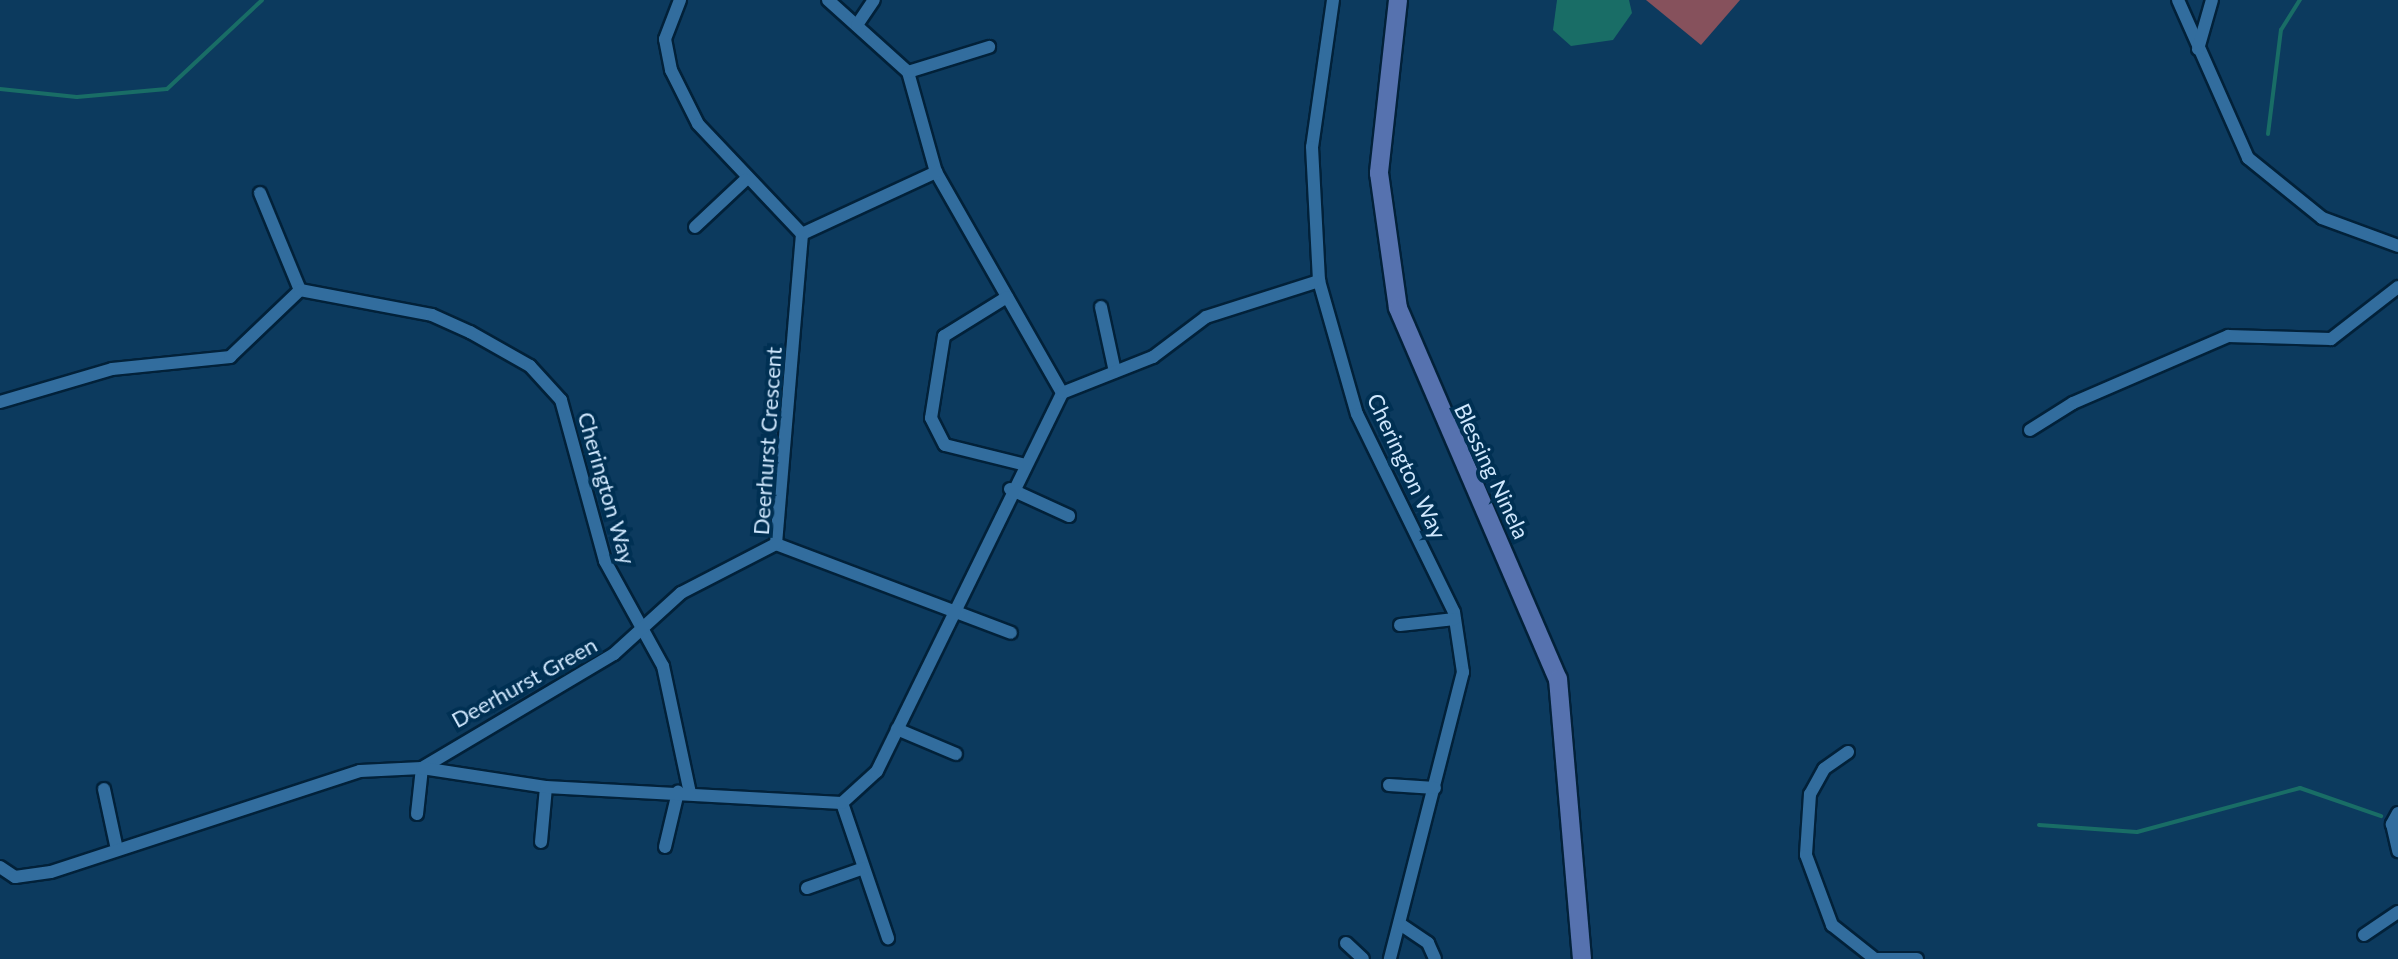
<!DOCTYPE html>
<html>
<head>
<meta charset="utf-8">
<style>
  body { margin:0 }
  #map { position:relative; width:2398px; height:959px; overflow:hidden; background:#0c3a5e; font-family:Lato,sans-serif }
  div>[style] { position:absolute }
  .green>* { inset:0; background:#86515c }
  .water>* { inset:0; background:#196d66 }
  .stream>* { height:4px; margin:-2px; padding:0 2px; transform-origin:2px; border-radius:2px; background:#196d66 }
  .roads { filter:drop-shadow(2px 0 #022139) drop-shadow(-2px 0 #022139) drop-shadow(0 2px #022139) drop-shadow(0 -2px #022139) }
  .street>* { height:12px; margin:-6px; padding:0 6px; transform-origin:6px; border-radius:6px; background:#326d9e }
  .secondary>* { height:18px; margin:-9px; padding:0 9px; transform-origin:9px; border-radius:9px; background:#5672af }
  span { translate:-50% -50%; white-space:nowrap; text-align:center; line-height:1.15; -webkit-text-stroke:8px #003053; paint-order:stroke }
  .street-label { font-size:22px; color:#cfe7fd }
</style>
</head>
<body>
<div id="map">
  <div class="green">
    <div style="clip-path:polygon(1646px 0,1740px 0,1701px 45px)"></div>
  </div>
  <div class="water">
    <div style="clip-path:polygon(1557px 0,1629px 0,1632px 13px,1613px 40px,1571px 46px,1553px 30px)"></div>
  </div>
  <div class="stream">
    <div style="left:0;top:89px;width:77px;rotate:5.9deg"></div>
    <div style="left:77px;top:97px;width:90px;rotate:-5.1deg"></div>
    <div style="left:167px;top:89px;width:130px;rotate:-43.1deg"></div>
    <div style="left:2268px;top:134px;width:105px;rotate:-82.9deg"></div>
    <div style="left:2281px;top:30px;width:36px;rotate:-58deg"></div>
    <div style="left:2039px;top:825px;width:98px;rotate:4.1deg"></div>
    <div style="left:2137px;top:832px;width:169px;rotate:-15.1deg"></div>
    <div style="left:2300px;top:788px;width:86px;rotate:19.1deg"></div>
  </div>
  <div class="roads">
    <div class="street">
      <div style="left:680px;top:0;width:42px;rotate:111deg"></div>
      <div style="left:665px;top:39px;width:32px;rotate:79deg"></div>
      <div style="left:671px;top:70px;width:60px;rotate:63.4deg"></div>
      <div style="left:698px;top:124px;width:151px;rotate:46.6deg"></div>
      <div style="left:802px;top:234px;width:311px;rotate:94.8deg"></div>
      <div style="left:828px;top:0;width:108px;rotate:42deg"></div>
      <div style="left:908px;top:72px;width:104px;rotate:74.4deg"></div>
      <div style="left:936px;top:172px;width:254px;rotate:60.3deg"></div>
      <div style="left:1333px;top:0;width:148px;rotate:98.1deg"></div>
      <div style="left:1312px;top:147px;width:134px;rotate:87deg"></div>
      <div style="left:1319px;top:281px;width:138px;rotate:74.1deg"></div>
      <div style="left:1357px;top:414px;width:220px;rotate:63.9deg"></div>
      <div style="left:1454px;top:612px;width:61px;rotate:81.5deg"></div>
      <div style="left:1463px;top:672px;width:296px;rotate:104.3deg"></div>
      <div style="left:2178px;top:0;width:173px;rotate:66.1deg"></div>
      <div style="left:2248px;top:158px;width:95px;rotate:39deg"></div>
      <div style="left:2322px;top:218px;width:81px;rotate:20.2deg"></div>
      <div style="left:857px;top:25px;width:30px;rotate:-56deg"></div>
      <div style="left:2198px;top:49px;width:51px;rotate:-74.1deg"></div>
      <div style="left:908px;top:72px;width:85px;rotate:-17.2deg"></div>
      <div style="left:260px;top:193px;width:105px;rotate:67.6deg"></div>
      <div style="left:695px;top:227px;width:69px;rotate:-43.2deg"></div>
      <div style="left:802px;top:234px;width:148px;rotate:-24.8deg"></div>
      <div style="left:1007px;top:297px;width:74px;rotate:148.2deg"></div>
      <div style="left:944px;top:336px;width:83px;rotate:99deg"></div>
      <div style="left:931px;top:418px;width:30px;rotate:63deg"></div>
      <div style="left:945px;top:445px;width:79px;rotate:13.9deg"></div>
      <div style="left:1101px;top:307px;width:66px;rotate:77.8deg"></div>
      <div style="left:0;top:402px;width:117px;rotate:-16.4deg"></div>
      <div style="left:112px;top:369px;width:119px;rotate:-5.8deg"></div>
      <div style="left:230px;top:357px;width:97px;rotate:-43.7deg"></div>
      <div style="left:300px;top:290px;width:134px;rotate:10.7deg"></div>
      <div style="left:432px;top:315px;width:42px;rotate:24.1deg"></div>
      <div style="left:470px;top:332px;width:69px;rotate:29.5deg"></div>
      <div style="left:530px;top:366px;width:46px;rotate:47.6deg"></div>
      <div style="left:561px;top:400px;width:167px;rotate:74.7deg"></div>
      <div style="left:605px;top:561px;width:120px;rotate:61.1deg"></div>
      <div style="left:663px;top:666px;width:130px;rotate:78deg"></div>
      <div style="left:2030px;top:430px;width:51px;rotate:-32.1deg"></div>
      <div style="left:2073px;top:403px;width:169px;rotate:-23.4deg"></div>
      <div style="left:2228px;top:336px;width:103px;rotate:1.7deg"></div>
      <div style="left:2331px;top:339px;width:85px;rotate:-37.8deg"></div>
      <div style="left:1010px;top:489px;width:65px;rotate:24.6deg"></div>
      <div style="left:776px;top:544px;width:251px;rotate:20.7deg"></div>
      <div style="left:1400px;top:625px;width:55px;rotate:-6.2deg"></div>
      <div style="left:897px;top:729px;width:64px;rotate:23deg"></div>
      <div style="left:1848px;top:752px;width:29px;rotate:145deg"></div>
      <div style="left:1824px;top:769px;width:29px;rotate:119deg"></div>
      <div style="left:1810px;top:794px;width:61px;rotate:93.8deg"></div>
      <div style="left:1806px;top:855px;width:75px;rotate:69.6deg"></div>
      <div style="left:1832px;top:925px;width:55px;rotate:38.3deg"></div>
      <div style="left:422px;top:768px;width:223px;rotate:-30.7deg"></div>
      <div style="left:614px;top:654px;width:91px;rotate:-42.3deg"></div>
      <div style="left:681px;top:593px;width:107px;rotate:-27.3deg"></div>
      <div style="left:1389px;top:785px;width:46px;rotate:3.7deg"></div>
      <div style="left:104px;top:789px;width:57px;rotate:77.9deg"></div>
      <div style="left:842px;top:803px;width:143px;rotate:71.2deg"></div>
      <div style="left:2398px;top:813px;width:13px;rotate:119deg"></div>
      <div style="left:2392px;top:824px;width:28px;rotate:77deg"></div>
      <div style="left:417px;top:814px;width:46px;rotate:-83.8deg"></div>
      <div style="left:541px;top:842px;width:55px;rotate:-84.8deg"></div>
      <div style="left:665px;top:847px;width:57px;rotate:-76.7deg"></div>
      <div style="left:0;top:867px;width:18px;rotate:34deg"></div>
      <div style="left:15px;top:877px;width:36px;rotate:-8deg"></div>
      <div style="left:51px;top:872px;width:325px;rotate:-18.1deg"></div>
      <div style="left:360px;top:771px;width:62px;rotate:-2.8deg"></div>
      <div style="left:422px;top:768px;width:125px;rotate:8.7deg"></div>
      <div style="left:546px;top:787px;width:296px;rotate:3.1deg"></div>
      <div style="left:842px;top:803px;width:47px;rotate:-42.4deg"></div>
      <div style="left:877px;top:771px;width:421px;rotate:-63.9deg"></div>
      <div style="left:1062px;top:393px;width:98px;rotate:-21.6deg"></div>
      <div style="left:1153px;top:357px;width:66px;rotate:-37deg"></div>
      <div style="left:1206px;top:317px;width:119px;rotate:-17.7deg"></div>
      <div style="left:807px;top:888px;width:60px;rotate:-19.3deg"></div>
      <div style="left:1400px;top:924px;width:34px;rotate:34deg"></div>
      <div style="left:1428px;top:943px;width:17px;rotate:66deg"></div>
      <div style="left:2364px;top:935px;width:41px;rotate:-34.1deg"></div>
      <div style="left:1346px;top:943px;width:23px;rotate:43deg"></div>
      <div style="left:1877px;top:959px;width:40px"></div>
    </div>
    <div class="secondary">
      <div style="left:1398px;top:0;width:174px;rotate:96.3deg"></div>
      <div style="left:1379px;top:173px;width:136px;rotate:82deg"></div>
      <div style="left:1398px;top:308px;width:404px;rotate:66.7deg"></div>
      <div style="left:1558px;top:679px;width:281px;rotate:85.1deg"></div>
    </div>
  </div>
  <div class="street-label">
    <span style="left:767px;top:441px;rotate:-86deg">Deerhurst Crescent</span>
    <span style="left:1407px;top:466px;rotate:65deg">Cherington Way</span>
    <span style="left:1492px;top:471px;rotate:65deg">Blessing Ninela</span>
    <span style="left:607px;top:488px;rotate:74deg">Cherington Way</span>
    <span style="left:524px;top:682px;rotate:-29deg">Deerhurst Green</span>
  </div>
</div>
</body>
</html>
